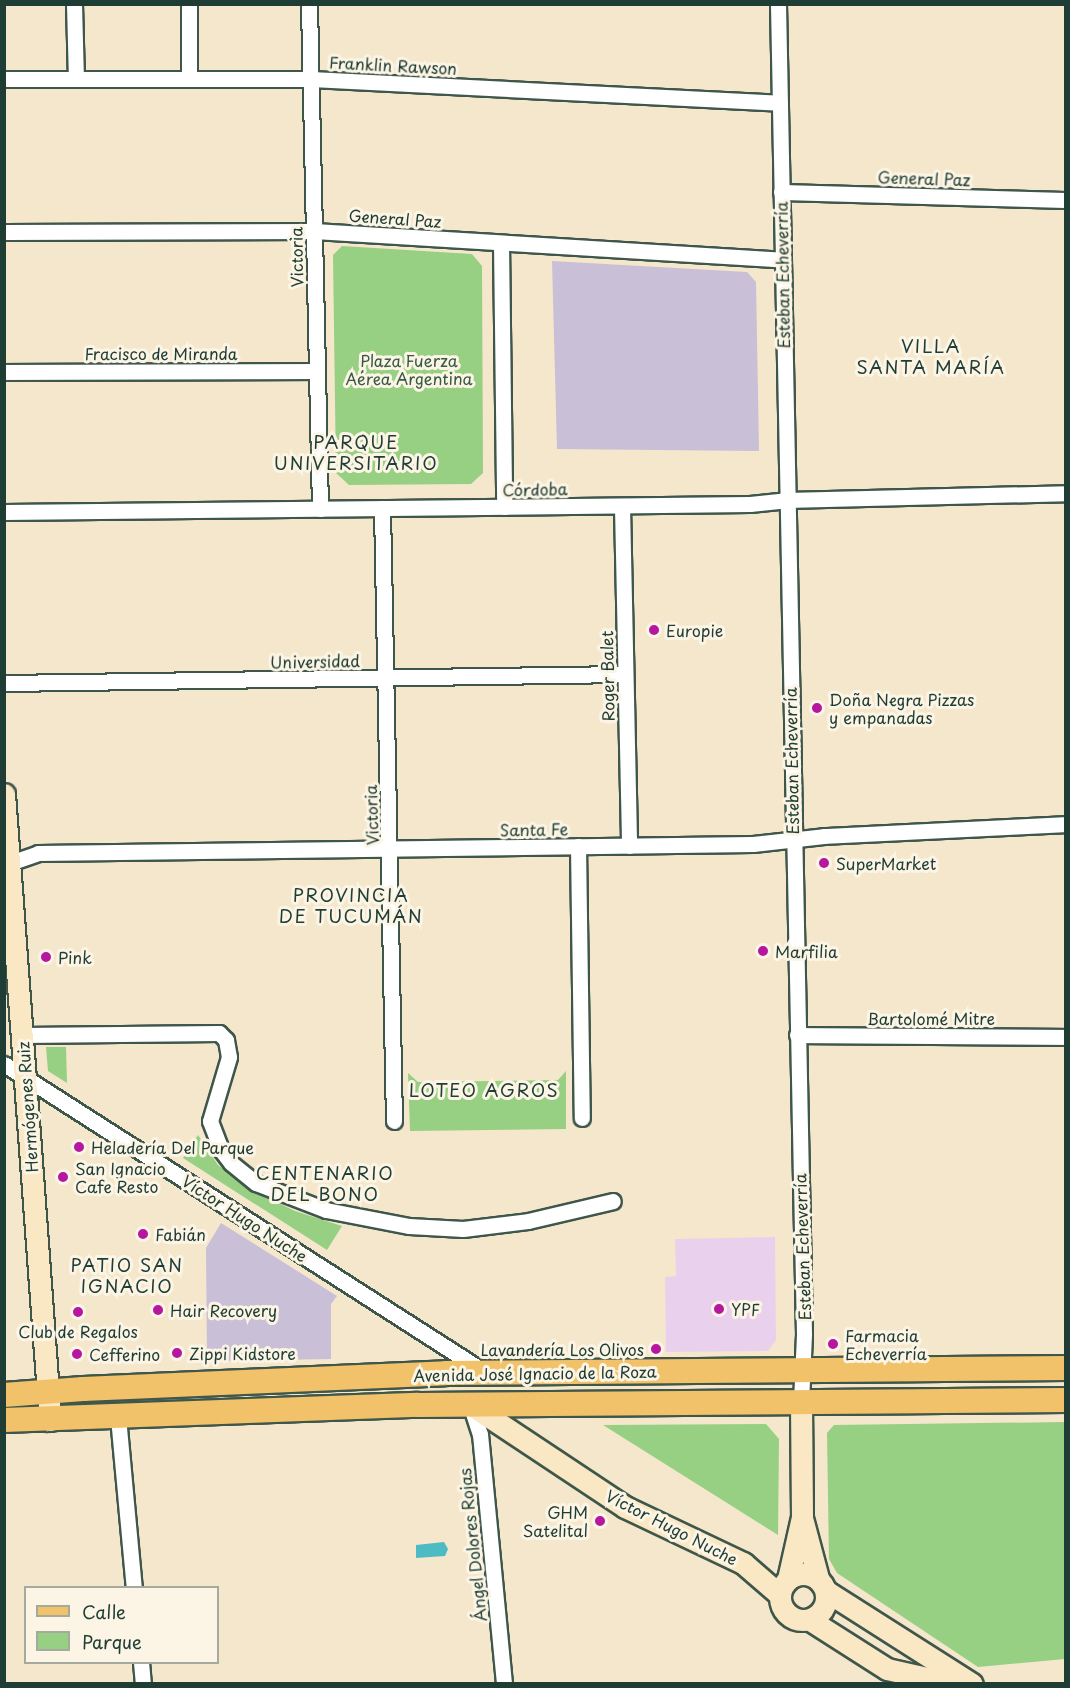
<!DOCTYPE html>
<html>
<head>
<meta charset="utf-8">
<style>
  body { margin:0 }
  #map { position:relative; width:1070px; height:1688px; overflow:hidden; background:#f4e7cc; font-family:"Playpen Sans",sans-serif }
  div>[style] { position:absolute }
  .built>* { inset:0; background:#e9d1ed }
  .industrial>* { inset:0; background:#c9bfd7 }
  .green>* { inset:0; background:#97d083 }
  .water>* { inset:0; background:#4dbbc4 }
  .roads { filter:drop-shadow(2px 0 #3f564b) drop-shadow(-2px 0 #3f564b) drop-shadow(0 2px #3f564b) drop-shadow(0 -2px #3f564b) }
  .street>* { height:15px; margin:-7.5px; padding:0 7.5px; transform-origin:7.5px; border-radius:7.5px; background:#fff }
  .secondary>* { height:21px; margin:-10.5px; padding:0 10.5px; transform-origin:10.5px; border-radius:10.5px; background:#fae7c3 }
  .secondary>.ring { margin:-10.5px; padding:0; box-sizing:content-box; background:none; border:21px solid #fae7c3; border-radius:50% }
  .primary>* { height:24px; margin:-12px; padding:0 12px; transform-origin:12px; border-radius:12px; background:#f2c26a }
  .dots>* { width:16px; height:16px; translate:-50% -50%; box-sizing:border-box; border:3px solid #fcf5e5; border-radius:50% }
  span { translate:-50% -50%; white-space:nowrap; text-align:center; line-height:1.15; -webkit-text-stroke:6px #fcf5e5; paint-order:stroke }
  .street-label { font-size:16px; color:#1f3d34 }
  .park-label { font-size:16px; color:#375a44 }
  .poi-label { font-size:16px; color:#1f3d34 }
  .left { translate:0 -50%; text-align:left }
  .right { translate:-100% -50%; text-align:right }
  .neighbourhood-label { font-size:18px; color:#1f3d34; letter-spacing:1.5px }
  .frame { position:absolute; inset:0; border:6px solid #1f3d34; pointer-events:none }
  .legend { position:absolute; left:24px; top:1586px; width:195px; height:78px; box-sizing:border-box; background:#fcf5e5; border:2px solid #a4ab9e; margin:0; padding:8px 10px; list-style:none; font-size:18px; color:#1f3d34 }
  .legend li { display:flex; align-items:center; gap:12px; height:30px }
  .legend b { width:30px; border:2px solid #a4ab9e }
</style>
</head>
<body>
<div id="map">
  <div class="built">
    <div style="clip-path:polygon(775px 1237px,776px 1340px,768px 1351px,666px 1352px,665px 1277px,676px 1276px,675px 1239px)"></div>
  </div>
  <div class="industrial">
    <div style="clip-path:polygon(552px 261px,747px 272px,756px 282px,759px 451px,557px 449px)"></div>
    <div style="clip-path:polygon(221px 1223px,337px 1296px,331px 1304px,331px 1359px,207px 1361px,206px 1248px)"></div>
  </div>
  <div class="green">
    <div style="clip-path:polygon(342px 246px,472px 254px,482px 266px,483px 473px,471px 484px,349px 485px,336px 473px,333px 255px)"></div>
    <div style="clip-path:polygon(46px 1047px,66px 1047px,67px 1083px,48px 1071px)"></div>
    <div style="clip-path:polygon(566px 1071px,566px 1129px,410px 1131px,408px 1073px,418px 1082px,558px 1080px)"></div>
    <div style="clip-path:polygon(198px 1135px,218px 1165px,252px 1190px,295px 1211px,342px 1226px,327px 1250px,183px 1158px)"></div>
    <div style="clip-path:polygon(1065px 1422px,1065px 1659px,978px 1667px,837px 1573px,829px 1559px,827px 1433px,834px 1425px)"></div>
    <div style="clip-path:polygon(766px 1424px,779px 1439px,778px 1535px,603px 1425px)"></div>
  </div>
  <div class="water">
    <div style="clip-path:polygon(444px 1542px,448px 1549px,445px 1556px,416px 1558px,416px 1545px)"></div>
  </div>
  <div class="roads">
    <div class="street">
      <div style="left:74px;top:4px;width:75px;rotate:88.5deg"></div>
      <div style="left:189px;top:4px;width:75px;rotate:90deg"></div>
      <div style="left:309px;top:4px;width:505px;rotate:88.75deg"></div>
      <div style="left:778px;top:4px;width:1330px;rotate:88.88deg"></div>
      <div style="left:804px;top:1334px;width:68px;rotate:92.5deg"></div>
      <div style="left:4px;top:79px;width:307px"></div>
      <div style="left:311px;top:79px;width:469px;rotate:2.9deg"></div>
      <div style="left:781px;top:192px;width:285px;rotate:1.6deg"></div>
      <div style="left:4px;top:232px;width:310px;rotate:-0.2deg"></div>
      <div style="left:314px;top:231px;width:469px;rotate:3.5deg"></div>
      <div style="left:501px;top:243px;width:264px;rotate:89.3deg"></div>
      <div style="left:4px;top:372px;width:313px;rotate:-0.2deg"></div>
      <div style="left:622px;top:506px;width:340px;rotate:88.8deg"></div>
      <div style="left:382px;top:508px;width:613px;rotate:88.88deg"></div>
      <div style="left:4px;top:512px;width:746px;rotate:-0.61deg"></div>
      <div style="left:750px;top:504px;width:36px;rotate:-6deg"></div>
      <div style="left:786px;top:500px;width:280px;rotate:-1.4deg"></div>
      <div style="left:4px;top:683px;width:621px;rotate:-0.83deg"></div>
      <div style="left:578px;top:846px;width:272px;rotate:89.2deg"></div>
      <div style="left:4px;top:865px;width:36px;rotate:-19deg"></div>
      <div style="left:38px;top:853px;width:715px;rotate:-0.72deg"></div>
      <div style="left:753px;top:844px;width:71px;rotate:-6.4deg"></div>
      <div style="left:824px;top:836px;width:242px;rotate:-2.8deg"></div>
      <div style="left:22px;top:1035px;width:197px;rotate:-0.6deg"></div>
      <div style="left:219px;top:1033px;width:10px;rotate:45deg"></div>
      <div style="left:226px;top:1040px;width:17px;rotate:80deg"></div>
      <div style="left:229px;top:1057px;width:67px;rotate:106.5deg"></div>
      <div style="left:210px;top:1121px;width:31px;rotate:69deg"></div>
      <div style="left:221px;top:1150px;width:16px;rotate:52deg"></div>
      <div style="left:231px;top:1163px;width:32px;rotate:39deg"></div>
      <div style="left:256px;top:1183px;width:75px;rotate:21.1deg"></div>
      <div style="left:326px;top:1210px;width:85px;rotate:10.9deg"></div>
      <div style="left:409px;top:1226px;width:54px;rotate:3.2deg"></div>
      <div style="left:463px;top:1229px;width:65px;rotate:-7deg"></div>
      <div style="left:528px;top:1221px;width:87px;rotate:-13.2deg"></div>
      <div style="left:797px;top:1035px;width:269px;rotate:0.4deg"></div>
      <div style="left:4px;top:1064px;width:569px;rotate:32.66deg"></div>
      <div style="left:470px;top:1404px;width:32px;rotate:72deg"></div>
      <div style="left:480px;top:1434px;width:251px;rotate:84.5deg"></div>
      <div style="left:118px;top:1417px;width:172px;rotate:84.7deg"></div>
      <div style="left:141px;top:1662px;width:22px;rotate:85deg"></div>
    </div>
    <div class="secondary">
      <div style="left:4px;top:794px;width:628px;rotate:85.8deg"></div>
      <div style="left:470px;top:1404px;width:186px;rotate:33.6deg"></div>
      <div style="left:625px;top:1507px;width:131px;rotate:25.4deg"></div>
      <div style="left:743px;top:1563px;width:49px;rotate:40.9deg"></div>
      <div style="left:802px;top:1518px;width:62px;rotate:75.1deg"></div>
      <div class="ring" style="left:780px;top:1574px;width:25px;height:25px"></div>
      <div style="left:788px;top:1579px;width:64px;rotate:-77.3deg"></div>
      <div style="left:802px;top:1517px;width:115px;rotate:-90.5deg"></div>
      <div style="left:826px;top:1591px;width:173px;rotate:32.5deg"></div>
      <div style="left:810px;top:1620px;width:91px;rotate:32.5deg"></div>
      <div style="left:887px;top:1669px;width:68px;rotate:12.8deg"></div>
    </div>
    <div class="primary">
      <div style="left:4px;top:1395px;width:79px;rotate:-4.3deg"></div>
      <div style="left:83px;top:1389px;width:363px;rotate:-2.5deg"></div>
      <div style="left:446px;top:1373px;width:620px;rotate:-0.46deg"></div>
      <div style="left:4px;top:1420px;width:414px;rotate:-2.1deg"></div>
      <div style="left:418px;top:1405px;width:648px;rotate:-0.44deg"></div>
    </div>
  </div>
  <div class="dots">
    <div style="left:654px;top:630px;background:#b5179e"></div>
    <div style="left:817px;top:708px;background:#b5179e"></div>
    <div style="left:824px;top:863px;background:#b5179e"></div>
    <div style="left:763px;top:951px;background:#b5179e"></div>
    <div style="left:46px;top:957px;background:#b5179e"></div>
    <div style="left:79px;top:1147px;background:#b5179e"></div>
    <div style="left:63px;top:1177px;background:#b5179e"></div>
    <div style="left:143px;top:1234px;background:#b5179e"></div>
    <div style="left:719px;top:1309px;background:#b5179e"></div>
    <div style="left:158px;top:1310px;background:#b5179e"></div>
    <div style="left:78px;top:1312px;background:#b5179e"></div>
    <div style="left:833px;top:1344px;background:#b5179e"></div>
    <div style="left:656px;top:1349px;background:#b5179e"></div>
    <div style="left:177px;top:1353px;background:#b5179e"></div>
    <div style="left:77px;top:1354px;background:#b5179e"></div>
    <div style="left:600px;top:1521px;background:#b5179e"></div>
  </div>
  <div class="street-label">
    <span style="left:393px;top:65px;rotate:3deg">Franklin Rawson</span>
    <span style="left:924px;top:178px;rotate:2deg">General Paz</span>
    <span style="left:395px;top:218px;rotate:4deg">General Paz</span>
    <span style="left:296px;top:257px;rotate:-91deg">Victoria</span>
    <span style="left:782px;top:275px;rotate:-91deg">Esteban Echeverría</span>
    <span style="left:161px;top:353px">Fracisco de Miranda</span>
    <span style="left:535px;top:489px;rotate:-1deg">Córdoba</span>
    <span style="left:315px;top:661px;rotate:-1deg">Universidad</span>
    <span style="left:607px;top:676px;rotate:-91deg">Roger Balet</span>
    <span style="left:791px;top:761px;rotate:-91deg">Esteban Echeverría</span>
    <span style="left:371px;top:815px;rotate:-92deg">Victoria</span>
    <span style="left:534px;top:829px;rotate:-1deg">Santa Fe</span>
    <span style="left:931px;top:1018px">Bartolomé Mitre</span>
    <span style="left:27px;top:1107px;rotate:-94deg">Hermógenes Ruiz</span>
    <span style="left:245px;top:1218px;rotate:33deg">Víctor Hugo Nuche</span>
    <span style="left:802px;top:1247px;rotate:-92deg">Esteban Echeverría</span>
    <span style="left:535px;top:1373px;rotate:-1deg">Avenida José Ignacio de la Roza</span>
    <span style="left:672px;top:1527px;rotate:27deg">Víctor Hugo Nuche</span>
    <span style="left:472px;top:1545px;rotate:-96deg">Ángel Dolores Rojas</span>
  </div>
  <div class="park-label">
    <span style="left:409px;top:369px">Plaza Fuerza<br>Aérea Argentina</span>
  </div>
  <div class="poi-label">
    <span class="left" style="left:666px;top:630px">Europie</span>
    <span class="left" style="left:829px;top:708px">Doña Negra Pizzas<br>y empanadas</span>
    <span class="left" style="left:836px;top:863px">SuperMarket</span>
    <span class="left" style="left:775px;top:951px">Marfilia</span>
    <span class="left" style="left:58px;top:957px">Pink</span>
    <span class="left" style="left:91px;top:1147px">Heladería Del Parque</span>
    <span class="left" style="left:75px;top:1177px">San Ignacio<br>Cafe Resto</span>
    <span class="left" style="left:155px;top:1234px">Fabián</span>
    <span class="left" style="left:731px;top:1309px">YPF</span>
    <span class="left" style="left:170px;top:1310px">Hair Recovery</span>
    <span style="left:78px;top:1331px">Club de Regalos</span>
    <span class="left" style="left:845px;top:1344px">Farmacia<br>Echeverría</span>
    <span class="right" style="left:644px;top:1349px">Lavandería Los Olivos</span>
    <span class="left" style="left:189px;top:1353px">Zippi Kidstore</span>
    <span class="left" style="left:89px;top:1354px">Cefferino</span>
    <span class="right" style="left:588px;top:1521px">GHM<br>Satelital</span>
  </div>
  <div class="neighbourhood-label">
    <span style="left:931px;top:357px">VILLA<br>SANTA MARÍA</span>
    <span style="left:356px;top:453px">PARQUE<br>UNIVERSITARIO</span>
    <span style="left:351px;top:906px">PROVINCIA<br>DE TUCUMÁN</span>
    <span style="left:484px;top:1090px">LOTEO AGROS</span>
    <span style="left:325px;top:1184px">CENTENARIO<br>DEL BONO</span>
    <span style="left:127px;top:1276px">PATIO SAN<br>IGNACIO</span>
  </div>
  <div class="frame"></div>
  <ul class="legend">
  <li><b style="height:8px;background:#f2c26a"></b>Calle</li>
  <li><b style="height:16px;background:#97d083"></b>Parque</li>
  </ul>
</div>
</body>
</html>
